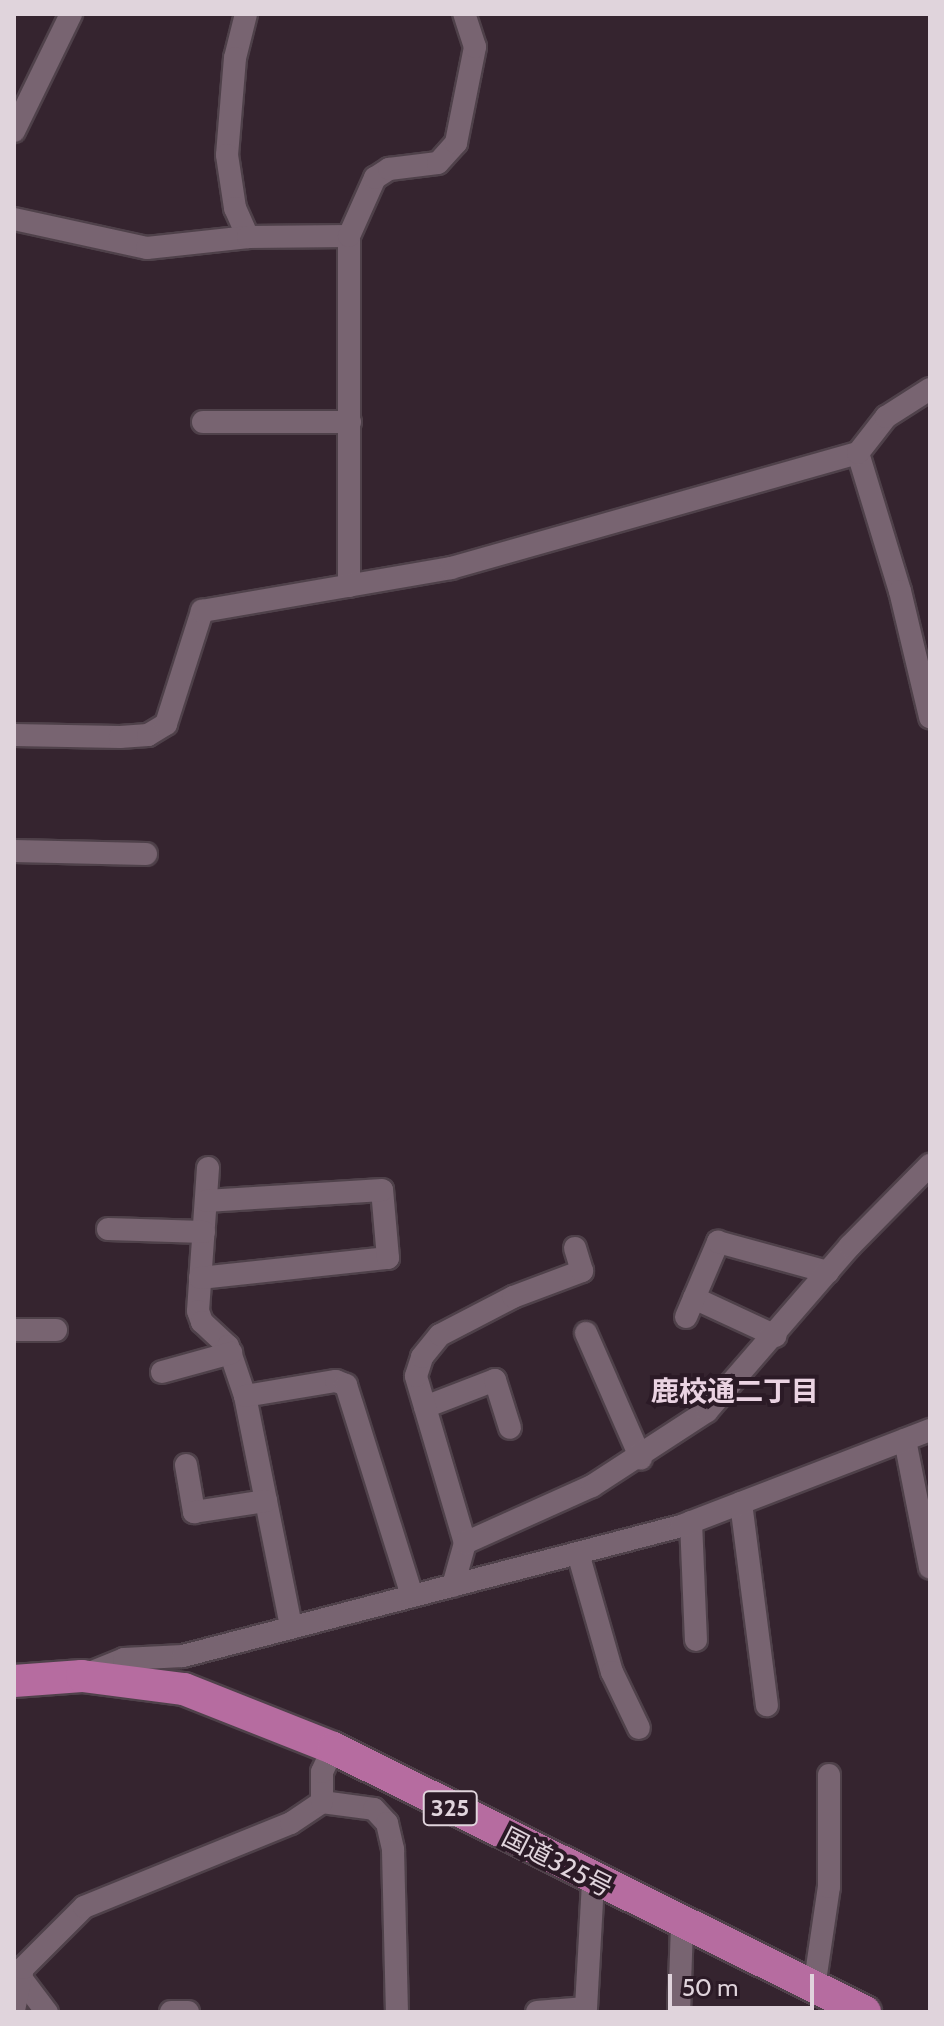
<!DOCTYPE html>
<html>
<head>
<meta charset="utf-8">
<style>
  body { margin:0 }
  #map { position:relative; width:944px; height:2026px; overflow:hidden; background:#35242f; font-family:Cabin,"Noto Sans JP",sans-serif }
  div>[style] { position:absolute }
  .roads { filter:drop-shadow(2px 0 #4f414a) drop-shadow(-2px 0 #4f414a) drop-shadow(0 2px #4f414a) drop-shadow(0 -2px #4f414a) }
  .minor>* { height:22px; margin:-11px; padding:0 11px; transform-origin:11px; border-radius:11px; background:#786471 }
  .highway>* { height:32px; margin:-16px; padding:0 16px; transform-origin:16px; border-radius:16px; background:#b66ca0 }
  span { translate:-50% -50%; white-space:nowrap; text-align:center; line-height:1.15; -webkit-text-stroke:8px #2b1a26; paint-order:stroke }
  .shield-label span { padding:2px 6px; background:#2b1a26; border:2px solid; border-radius:6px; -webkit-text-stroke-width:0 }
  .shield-label { font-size:24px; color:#e0d4dc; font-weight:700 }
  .street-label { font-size:26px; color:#e0d4dc }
  .neighbourhood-label { font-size:28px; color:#ead3e2; font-weight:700 }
  .frame { position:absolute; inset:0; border:16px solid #e0d4dc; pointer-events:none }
  .scale { position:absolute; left:668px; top:1974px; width:146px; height:36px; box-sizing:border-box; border:4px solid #e0d4dc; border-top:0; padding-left:10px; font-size:24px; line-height:28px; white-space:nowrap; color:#e0d4dc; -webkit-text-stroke:6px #2b1a26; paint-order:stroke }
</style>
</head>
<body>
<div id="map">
  <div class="roads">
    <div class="minor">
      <div style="left:246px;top:14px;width:45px;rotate:104deg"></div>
      <div style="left:235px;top:58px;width:97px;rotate:94.7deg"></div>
      <div style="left:227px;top:155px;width:54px;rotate:81.4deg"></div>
      <div style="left:235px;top:208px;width:32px;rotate:66deg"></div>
      <div style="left:14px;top:131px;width:130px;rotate:-64deg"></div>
      <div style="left:14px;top:219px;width:136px;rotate:12.3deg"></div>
      <div style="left:147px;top:248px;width:102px;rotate:-6.2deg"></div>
      <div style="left:248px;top:237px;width:101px;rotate:-0.6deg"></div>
      <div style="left:203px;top:422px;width:147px"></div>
      <div style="left:858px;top:453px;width:144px;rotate:73.1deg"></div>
      <div style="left:900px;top:591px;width:130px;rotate:76.6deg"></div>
      <div style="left:349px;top:586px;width:350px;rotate:-90deg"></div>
      <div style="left:349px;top:236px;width:64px;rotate:-65.9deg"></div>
      <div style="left:375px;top:178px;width:17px;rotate:-33deg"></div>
      <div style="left:389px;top:169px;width:49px;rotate:-7deg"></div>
      <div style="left:438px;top:163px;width:27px;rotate:-48deg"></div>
      <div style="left:456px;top:143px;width:98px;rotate:-78.8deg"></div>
      <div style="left:475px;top:47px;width:35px;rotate:-108deg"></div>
      <div style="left:14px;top:735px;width:106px;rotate:1.1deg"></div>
      <div style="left:120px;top:737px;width:28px;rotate:-4deg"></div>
      <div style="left:148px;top:735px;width:21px;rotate:-31deg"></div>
      <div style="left:166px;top:724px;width:119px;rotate:-72.3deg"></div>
      <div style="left:202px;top:611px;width:253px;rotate:-9.8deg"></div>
      <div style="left:451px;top:568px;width:423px;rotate:-15.8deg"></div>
      <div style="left:858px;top:453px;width:46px;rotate:-52.1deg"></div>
      <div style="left:886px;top:417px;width:52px;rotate:-32.5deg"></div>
      <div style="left:14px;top:851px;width:132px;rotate:1.3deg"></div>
      <div style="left:208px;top:1168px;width:143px;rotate:94deg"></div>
      <div style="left:198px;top:1311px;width:12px;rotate:70deg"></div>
      <div style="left:202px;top:1322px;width:35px;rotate:43deg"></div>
      <div style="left:228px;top:1346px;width:53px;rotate:71.2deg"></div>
      <div style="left:245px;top:1396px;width:236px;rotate:78.7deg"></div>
      <div style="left:108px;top:1229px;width:96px;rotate:1.8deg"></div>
      <div style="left:200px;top:1278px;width:189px;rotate:-6.1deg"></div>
      <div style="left:388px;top:1258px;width:68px;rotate:-95deg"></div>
      <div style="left:382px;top:1190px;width:176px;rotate:176.4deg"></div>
      <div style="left:694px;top:1298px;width:90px;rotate:24.9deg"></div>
      <div style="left:686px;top:1317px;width:82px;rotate:-66.9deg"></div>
      <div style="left:718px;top:1242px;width:114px;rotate:15.3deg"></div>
      <div style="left:14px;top:1330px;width:42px"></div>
      <div style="left:586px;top:1333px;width:137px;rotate:66.4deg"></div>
      <div style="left:162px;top:1372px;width:72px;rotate:-15.4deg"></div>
      <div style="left:245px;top:1396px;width:92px;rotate:-9.4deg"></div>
      <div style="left:336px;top:1381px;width:11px;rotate:22deg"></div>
      <div style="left:346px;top:1385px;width:221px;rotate:72.6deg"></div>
      <div style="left:425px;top:1407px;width:75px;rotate:-21.1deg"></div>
      <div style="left:495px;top:1380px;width:50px;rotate:72.6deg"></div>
      <div style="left:905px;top:1440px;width:130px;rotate:78.9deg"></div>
      <div style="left:186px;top:1465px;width:48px;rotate:80.3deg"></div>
      <div style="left:194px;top:1512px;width:73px;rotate:-8.7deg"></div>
      <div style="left:741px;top:1503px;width:204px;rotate:82.7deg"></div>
      <div style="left:691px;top:1522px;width:118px;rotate:87.6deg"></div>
      <div style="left:465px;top:1543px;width:174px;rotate:-106.4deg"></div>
      <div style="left:416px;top:1376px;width:20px;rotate:-72deg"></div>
      <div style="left:422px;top:1357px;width:28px;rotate:-51deg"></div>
      <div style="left:440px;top:1335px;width:82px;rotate:-27.5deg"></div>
      <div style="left:513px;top:1297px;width:74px;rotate:-20.6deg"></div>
      <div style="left:582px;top:1271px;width:24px;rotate:-107deg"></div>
      <div style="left:578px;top:1553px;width:124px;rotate:74.1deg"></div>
      <div style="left:612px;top:1672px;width:62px;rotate:64.3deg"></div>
      <div style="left:453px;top:1586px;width:45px;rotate:-74.4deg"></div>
      <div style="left:465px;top:1543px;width:139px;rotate:-24.2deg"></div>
      <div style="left:592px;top:1486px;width:137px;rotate:-33.1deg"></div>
      <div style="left:707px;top:1411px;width:218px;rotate:-49.1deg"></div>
      <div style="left:850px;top:1246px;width:114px;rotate:-45.4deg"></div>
      <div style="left:85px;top:1675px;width:42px;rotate:-22.3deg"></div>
      <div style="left:124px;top:1659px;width:59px;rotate:-2.9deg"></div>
      <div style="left:183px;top:1656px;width:515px;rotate:-14.63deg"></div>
      <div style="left:681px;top:1526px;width:267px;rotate:-21.1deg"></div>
      <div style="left:322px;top:1802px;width:52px;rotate:7.7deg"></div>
      <div style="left:374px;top:1809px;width:19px;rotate:47deg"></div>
      <div style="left:387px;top:1823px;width:28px;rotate:77deg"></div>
      <div style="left:393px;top:1850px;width:162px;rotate:88.6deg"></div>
      <div style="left:24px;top:1982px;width:38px;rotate:53deg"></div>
      <div style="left:814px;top:1988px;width:102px;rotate:-81.6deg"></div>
      <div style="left:829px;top:1887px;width:112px;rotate:-90deg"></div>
      <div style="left:14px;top:2010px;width:43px;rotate:-77.9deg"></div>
      <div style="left:23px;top:1968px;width:86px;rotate:-45deg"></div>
      <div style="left:84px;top:1907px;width:223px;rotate:-22.1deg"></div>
      <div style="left:291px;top:1823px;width:37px;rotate:-34deg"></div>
      <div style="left:322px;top:1802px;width:30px;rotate:-90deg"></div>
      <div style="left:322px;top:1772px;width:26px;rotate:-65deg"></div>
      <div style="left:171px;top:2012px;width:17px"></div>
      <div style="left:537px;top:2012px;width:49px;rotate:-4.7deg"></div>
      <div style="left:586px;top:2008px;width:126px;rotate:-86.8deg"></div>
      <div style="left:679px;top:2012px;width:88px;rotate:-88deg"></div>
    </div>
    <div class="highway">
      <div style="left:14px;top:1681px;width:68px;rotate:-4.2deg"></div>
      <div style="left:82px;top:1676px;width:103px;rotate:7.3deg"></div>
      <div style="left:184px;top:1689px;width:160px;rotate:21.6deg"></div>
      <div style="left:333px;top:1748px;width:594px;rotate:26.39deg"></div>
    </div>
  </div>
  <div class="shield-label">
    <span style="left:450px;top:1808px">325</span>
  </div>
  <div class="street-label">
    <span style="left:557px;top:1863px;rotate:27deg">国道325号</span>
  </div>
  <div class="neighbourhood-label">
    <span style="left:735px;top:1391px">鹿校通二丁目</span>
  </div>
  <div class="frame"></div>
  <div class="scale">50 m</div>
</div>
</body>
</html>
